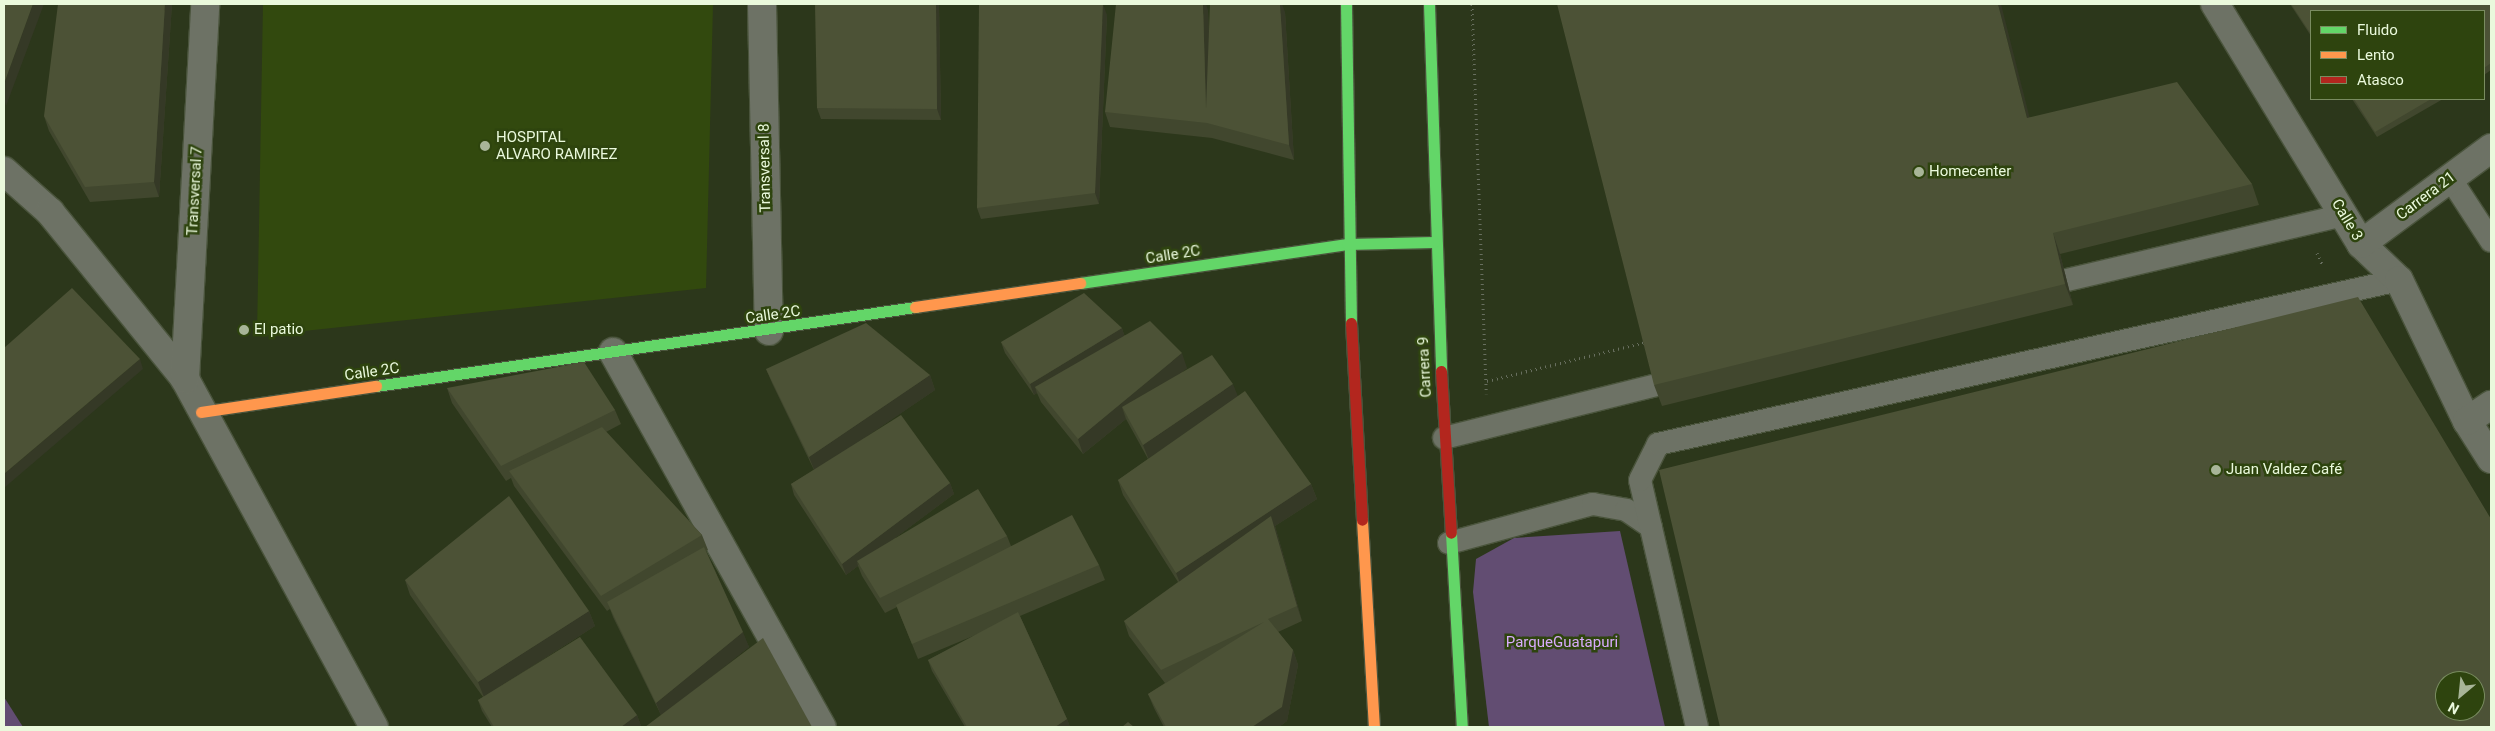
<!DOCTYPE html>
<html>
<head>
<meta charset="utf-8">
<style>
  body { margin:0 }
  #map { position:relative; width:2495px; height:731px; overflow:hidden; background:#2c371b; font-family:Roboto,sans-serif }
  div>[style] { position:absolute }
  .built>* { inset:0; background:#32490e }
  .green>* { inset:0; background:#624d72 }
  .path>* { height:3px; margin-top:-1.5px; transform-origin:0; background:repeating-linear-gradient(90deg,#686f5f 0 1px,transparent 0 5px) }
  .roads { filter:drop-shadow(1px 0 #4a543c) drop-shadow(-1px 0 #4a543c) drop-shadow(0 1px #4a543c) drop-shadow(0 -1px #4a543c) }
  .lane>* { height:22px; margin:-11px; padding:0 11px; transform-origin:11px; border-radius:11px; background:#6d7265 }
  .street>* { height:28px; margin:-14px; padding:0 14px; transform-origin:14px; border-radius:14px; background:#6d7265 }
  .fast>* { height:11px; margin:-5.5px; padding:0 5.5px; transform-origin:5.5px; border-radius:5.5px; background:#63d668 }
  .slow>* { height:11px; margin:-5.5px; padding:0 5.5px; transform-origin:5.5px; border-radius:5.5px; background:#ff974d }
  .jam>* { height:11px; margin:-5.5px; padding:0 5.5px; transform-origin:5.5px; border-radius:5.5px; background:#b3261e }
  .wall>* { inset:0; background:#41472e }
  .shaded-wall>* { inset:0; background:#353926 }
  .building>* { inset:0; background:#4c5236 }
  .dots>* { width:14px; height:14px; translate:-50% -50%; box-sizing:border-box; border:2px solid #2e440e; border-radius:50% }
  span { translate:-50% -50%; white-space:nowrap; text-align:center; line-height:1.15; -webkit-text-stroke:5px #2e440e; paint-order:stroke }
  .poi-label { font-size:15px; color:#eaf9dc }
  .left { translate:0 -50%; text-align:left }
  .street-label { font-size:15px; color:#eaf9dc }
  .park-label { font-size:15px; color:#d8abfc }
  .frame { position:absolute; inset:0; border:5px solid #eaf9dc; pointer-events:none }
  .legend { position:absolute; left:2310px; top:10px; width:175px; height:90px; box-sizing:border-box; background:#2e440e; border:1px solid #798c60; margin:0; padding:6px 9px; list-style:none; font-size:15px; color:#eaf9dc }
  .legend li { display:flex; align-items:center; gap:10px; height:25px }
  .legend b { width:25px; border:1px solid #798c60 }
  .north { position:absolute; left:2435px; top:671px; width:50px; height:50px; box-sizing:border-box; background:#2e440e; border:1px solid #798c60; border-radius:50%; rotate:208deg; font-size:14px; font-weight:700; line-height:20px; text-align:center; color:#eaf9dc }
  .north::after { content:''; display:block; margin:auto; width:18px; height:22px; background:#a8b598; clip-path:polygon(50% 0,100% 100%,50% 72%,0 100%) }
</style>
</head>
<body>
<div id="map">
  <div class="built">
    <div style="clip-path:polygon(263px 4px,713px 4px,706px 288px,257px 336px)"></div>
  </div>
  <div class="green">
    <div style="clip-path:polygon(1620px 531px,1665px 727px,1489px 727px,1473px 592px,1476px 559px,1514px 538px)"></div>
    <div style="clip-path:polygon(4px 697px,23px 727px,4px 727px)"></div>
  </div>
  <div class="path">
    <div style="left:1472px;top:4px;width:390px;rotate:87.9deg"></div>
    <div style="left:2317px;top:253px;width:14px;rotate:65deg"></div>
    <div style="left:1487px;top:381px;width:164px;rotate:-13.8deg"></div>
  </div>
  <div class="roads">
    <div class="lane">
      <div style="left:2450px;top:178px;width:75px;rotate:56.9deg"></div>
      <div style="left:2067px;top:280px;width:285px;rotate:-13.2deg"></div>
      <div style="left:1444px;top:438px;width:219px;rotate:-14deg"></div>
      <div style="left:1449px;top:543px;width:149px;rotate:-15.2deg"></div>
      <div style="left:1593px;top:504px;width:34px;rotate:10deg"></div>
      <div style="left:1626px;top:510px;width:30px;rotate:34deg"></div>
      <div style="left:1697px;top:727px;width:253px;rotate:-103deg"></div>
      <div style="left:1640px;top:480px;width:40px;rotate:-63.4deg"></div>
      <div style="left:1658px;top:444px;width:759px;rotate:-12.48deg"></div>
    </div>
    <div class="street">
      <div style="left:762px;top:4px;width:327px;rotate:88.8deg"></div>
      <div style="left:2215px;top:4px;width:281px;rotate:58.7deg"></div>
      <div style="left:2361px;top:244px;width:52px;rotate:43.5deg"></div>
      <div style="left:2399px;top:280px;width:157px;rotate:64.3deg"></div>
      <div style="left:2467px;top:421px;width:45px;rotate:57.7deg"></div>
      <div style="left:4px;top:171px;width:62px;rotate:41.7deg"></div>
      <div style="left:50px;top:212px;width:215px;rotate:51deg"></div>
      <div style="left:185px;top:379px;width:396px;rotate:61.5deg"></div>
      <div style="left:2361px;top:244px;width:162px;rotate:-36.4deg"></div>
      <div style="left:613px;top:352px;width:429px;rotate:60.9deg"></div>
      <div style="left:185px;top:379px;width:376px;rotate:-86.9deg"></div>
      <div style="left:2467px;top:421px;width:29px;rotate:-34deg"></div>
    </div>
    <div class="fast">
      <div style="left:1346px;top:4px;width:319px;rotate:89.1deg"></div>
      <div style="left:1429px;top:4px;width:367px;rotate:88.1deg"></div>
      <div style="left:1080px;top:283px;width:270px;rotate:-8.3deg"></div>
      <div style="left:1347px;top:244px;width:87px;rotate:-1.3deg"></div>
      <div style="left:376px;top:386px;width:545px;rotate:-8.34deg"></div>
      <div style="left:1451px;top:533px;width:194px;rotate:86.8deg"></div>
    </div>
    <div class="slow">
      <div style="left:915px;top:307px;width:167px;rotate:-8.3deg"></div>
      <div style="left:201px;top:412px;width:177px;rotate:-8.5deg"></div>
      <div style="left:1362px;top:520px;width:207px;rotate:86.7deg"></div>
    </div>
    <div class="jam">
      <div style="left:1351px;top:323px;width:197px;rotate:86.8deg"></div>
      <div style="left:1441px;top:371px;width:162px;rotate:86.5deg"></div>
    </div>
  </div>
  <div class="wall">
    <div style="clip-path:polygon(172px 4px,159px 197px,90px 202px,49px 131px,44px 116px)"></div>
    <div style="clip-path:polygon(939px 4px,941px 120px,821px 119px,817px 108px)"></div>
    <div style="clip-path:polygon(2290px 4px,2491px 4px,2491px 70px,2484px 75px,2484px 11px,2311px 11px,2311px 36px)"></div>
    <div style="clip-path:polygon(1208px 10px,1209px 39px,1285px 12px,1294px 160px,1212px 138px,1110px 127px,1105px 112px)"></div>
    <div style="clip-path:polygon(1107px 15px,1099px 204px,981px 219px,977px 208px)"></div>
    <div style="clip-path:polygon(2352px 99px,2443px 99px,2377px 137px)"></div>
    <div style="clip-path:polygon(2029px 117px,2252px 184px,2259px 205px,2060px 254px,2073px 305px,1662px 406px,1654px 385px)"></div>
    <div style="clip-path:polygon(1122px 328px,1124px 335px,1187px 368px,1181px 373px,1238px 396px,1311px 484px,1317px 499px,1275px 526px,1302px 621px,1278px 632px,1293px 650px,1298px 665px,1287px 721px,1279px 727px,1164px 727px,1154px 708px,1148px 694px,1165px 683px,1129px 636px,1124px 621px,1178px 582px,1123px 495px,1118px 480px,1148px 459px,1126px 419px,1083px 454px,1041px 402px,1037px 393px,1034px 395px,1005px 353px,1001px 342px)"></div>
    <div style="clip-path:polygon(766px 369px,930px 375px,935px 390px,864px 438px,950px 483px,954px 494px,895px 538px,1007px 536px,1011px 546px,1099px 565px,1105px 580px,1020px 616px,1067px 719px,1070px 727px,965px 727px,932px 671px,928px 660px,978px 634px,918px 659px,897px 607px,885px 613px,862px 576px,858px 566px,846px 575px,794px 495px,791px 484px,814px 470px,772px 383px)"></div>
    <div style="clip-path:polygon(447px 388px,615px 410px,621px 424px,606px 432px,702px 535px,708px 550px,706px 551px,749px 647px,661px 715px,613px 617px,610px 609px,607px 611px,514px 486px,511px 478px,506px 481px,452px 403px)"></div>
    <div style="clip-path:polygon(405px 580px,589px 611px,595px 626px,500px 687px,637px 715px,641px 726px,640px 727px,492px 727px,482px 711px,478px 700px,483px 697px,410px 595px)"></div>
  </div>
  <div class="shaded-wall">
    <div style="clip-path:polygon(33px 4px,44px 4px,6px 106px,4px 98px,4px 84px)"></div>
    <div style="clip-path:polygon(165px 4px,172px 4px,159px 197px,154px 182px)"></div>
    <div style="clip-path:polygon(936px 4px,939px 4px,941px 120px,937px 109px)"></div>
    <div style="clip-path:polygon(1103px 4px,1107px 15px,1099px 204px,1095px 193px)"></div>
    <div style="clip-path:polygon(1203px 4px,1206px 4px,1208px 10px,1212px 124px,1206px 109px)"></div>
    <div style="clip-path:polygon(1280px 4px,1282px 4px,1285px 12px,1294px 160px,1289px 145px)"></div>
    <div style="clip-path:polygon(1998px 4px,2001px 4px,2035px 139px,2027px 118px)"></div>
    <div style="clip-path:polygon(2053px 233px,2060px 254px,2073px 305px,2065px 284px)"></div>
    <div style="clip-path:polygon(1122px 328px,1125px 338px,1035px 387px,1037px 393px,1034px 395px,1030px 384px)"></div>
    <div style="clip-path:polygon(1182px 353px,1187px 368px,1128px 417px,1122px 407px,1126px 419px,1083px 454px,1078px 439px)"></div>
    <div style="clip-path:polygon(140px 359px,143px 369px,4px 488px,4px 474px)"></div>
    <div style="clip-path:polygon(930px 375px,935px 390px,815px 472px,809px 457px)"></div>
    <div style="clip-path:polygon(1233px 384px,1239px 399px,1149px 460px,1143px 445px)"></div>
    <div style="clip-path:polygon(950px 483px,954px 494px,859px 565px,857px 561px,858px 566px,846px 575px,842px 564px)"></div>
    <div style="clip-path:polygon(1311px 484px,1317px 499px,1275px 526px,1302px 621px,1297px 606px,1182px 588px,1176px 573px)"></div>
    <div style="clip-path:polygon(589px 611px,595px 626px,484px 697px,478px 682px)"></div>
    <div style="clip-path:polygon(743px 632px,749px 647px,662px 718px,656px 703px)"></div>
    <div style="clip-path:polygon(1293px 650px,1298px 665px,1287px 721px,1279px 727px,1252px 727px)"></div>
    <div style="clip-path:polygon(637px 715px,641px 726px,640px 727px,621px 727px)"></div>
    <div style="clip-path:polygon(1067px 719px,1070px 727px,1055px 727px)"></div>
  </div>
  <div class="building">
    <div style="clip-path:polygon(4px 4px,33px 4px,4px 84px)"></div>
    <div style="clip-path:polygon(58px 4px,165px 4px,154px 182px,85px 187px,44px 116px)"></div>
    <div style="clip-path:polygon(815px 4px,936px 4px,937px 109px,817px 108px)"></div>
    <div style="clip-path:polygon(979px 4px,1103px 4px,1095px 193px,977px 208px)"></div>
    <div style="clip-path:polygon(1116px 4px,1203px 4px,1206px 109px,1210px 4px,1280px 4px,1289px 145px,1207px 123px,1105px 112px)"></div>
    <div style="clip-path:polygon(1557px 4px,1998px 4px,2027px 118px,2177px 82px,2252px 184px,2053px 233px,2065px 284px,1654px 385px)"></div>
    <div style="clip-path:polygon(2291px 4px,2491px 4px,2491px 63px,2484px 68px,2484px 11px,2311px 11px,2311px 34px)"></div>
    <div style="clip-path:polygon(2354px 99px,2431px 99px,2375px 132px)"></div>
    <div style="clip-path:polygon(72px 288px,140px 359px,4px 474px,4px 348px)"></div>
    <div style="clip-path:polygon(1084px 293px,1122px 328px,1030px 384px,1001px 342px)"></div>
    <div style="clip-path:polygon(evenodd,2358px 297px,2491px 519px,2491px 727px,1720px 727px,1659px 470px,2358px 297px,2445px 681px,2475px 681px,2475px 711px,2445px 711px,2445px 681px)"></div>
    <div style="clip-path:polygon(1150px 321px,1182px 353px,1078px 439px,1035px 387px)"></div>
    <div style="clip-path:polygon(866px 323px,930px 375px,809px 457px,766px 369px)"></div>
    <div style="clip-path:polygon(1212px 355px,1233px 384px,1143px 445px,1122px 407px)"></div>
    <div style="clip-path:polygon(584px 362px,615px 410px,501px 466px,447px 388px)"></div>
    <div style="clip-path:polygon(1245px 391px,1311px 484px,1176px 573px,1118px 480px)"></div>
    <div style="clip-path:polygon(901px 415px,950px 483px,842px 564px,791px 484px)"></div>
    <div style="clip-path:polygon(602px 427px,702px 535px,601px 596px,509px 471px)"></div>
    <div style="clip-path:polygon(978px 489px,1007px 536px,880px 598px,857px 561px)"></div>
    <div style="clip-path:polygon(509px 496px,589px 611px,478px 682px,405px 580px)"></div>
    <div style="clip-path:polygon(1072px 515px,1099px 565px,912px 644px,896px 605px)"></div>
    <div style="clip-path:polygon(1271px 516px,1297px 606px,1268px 619px,1293px 650px,1282px 707px,1252px 727px,1166px 727px,1148px 694px,1264px 622px,1161px 670px,1124px 621px)"></div>
    <div style="clip-path:polygon(704px 547px,743px 632px,656px 703px,607px 602px)"></div>
    <div style="clip-path:polygon(1018px 612px,1067px 719px,1055px 727px,967px 727px,928px 660px)"></div>
    <div style="clip-path:polygon(580px 637px,637px 715px,621px 727px,494px 727px,478px 700px)"></div>
    <div style="clip-path:polygon(763px 638px,812px 727px,645px 727px)"></div>
    <div style="clip-path:polygon(1128px 722px,1134px 727px,1122px 727px)"></div>
  </div>
  <div class="dots">
    <div style="left:485px;top:146px;background:#a8b598"></div>
    <div style="left:1919px;top:172px;background:#a8b598"></div>
    <div style="left:244px;top:330px;background:#a8b598"></div>
    <div style="left:2216px;top:470px;background:#a8b598"></div>
  </div>
  <div class="poi-label">
    <span class="left" style="left:496px;top:146px">HOSPITAL<br>ALVARO RAMIREZ</span>
    <span class="left" style="left:1929px;top:172px">Homecenter</span>
    <span class="left" style="left:254px;top:330px">El patio</span>
    <span class="left" style="left:2226px;top:470px">Juan Valdez Café</span>
  </div>
  <div class="street-label">
    <span style="left:765px;top:168px;rotate:-91deg">Transversal 8</span>
    <span style="left:195px;top:191px;rotate:-87deg">Transversal 7</span>
    <span style="left:2426px;top:196px;rotate:-37deg">Carrera 21</span>
    <span style="left:2347px;top:220px;rotate:59deg">Calle 3</span>
    <span style="left:1173px;top:255px;rotate:-9deg">Calle 2C</span>
    <span style="left:773px;top:315px;rotate:-8deg">Calle 2C</span>
    <span style="left:1425px;top:367px;rotate:-93deg">Carrera 9</span>
    <span style="left:372px;top:372px;rotate:-8deg">Calle 2C</span>
  </div>
  <div class="park-label">
    <span style="left:1562px;top:643px">ParqueGuatapuri</span>
  </div>
  <div class="frame"></div>
  <ul class="legend">
  <li><b style="height:6px;background:#63d668"></b>Fluido</li>
  <li><b style="height:6px;background:#ff974d"></b>Lento</li>
  <li><b style="height:6px;background:#b3261e"></b>Atasco</li>
  </ul>
  <div class="north">N</div>
</div>
</body>
</html>
